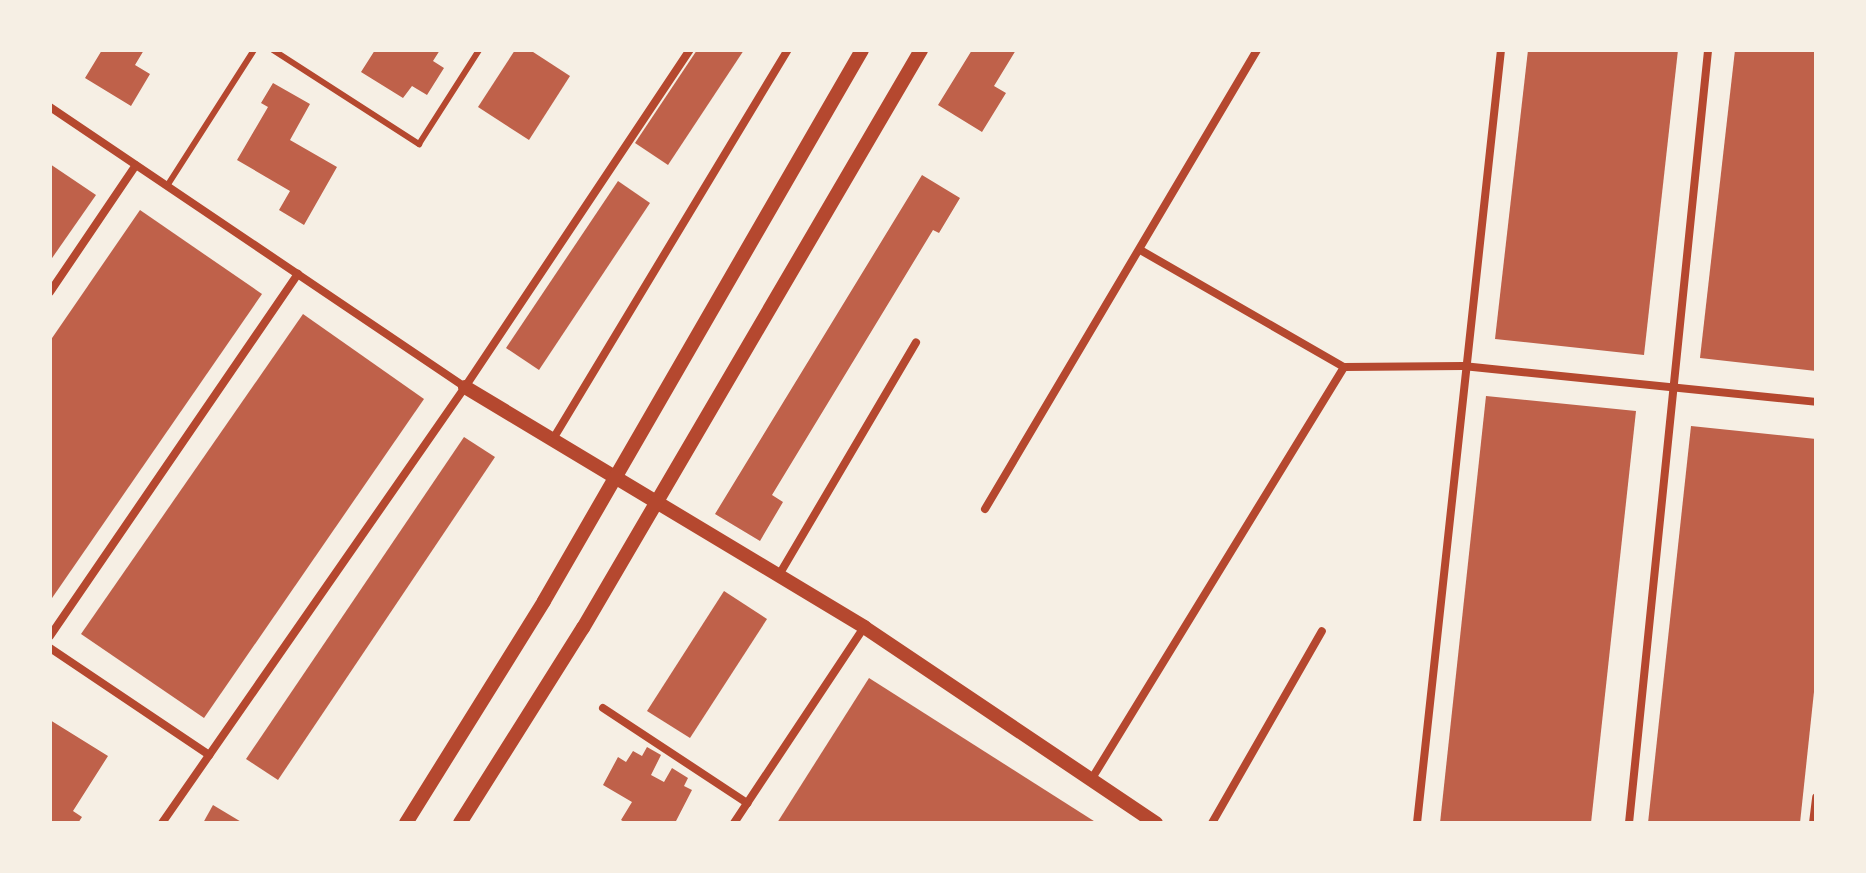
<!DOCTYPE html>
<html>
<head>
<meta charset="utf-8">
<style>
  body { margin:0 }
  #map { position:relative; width:1866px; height:873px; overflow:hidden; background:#f6efe4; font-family:Lora,serif }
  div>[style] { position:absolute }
  .building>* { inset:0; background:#bf614a }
  .service>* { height:6px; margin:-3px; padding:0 3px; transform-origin:3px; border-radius:3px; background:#b5482f }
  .minor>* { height:8px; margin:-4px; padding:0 4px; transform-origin:4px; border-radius:4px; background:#b5482f }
  .tertiary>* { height:14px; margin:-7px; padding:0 7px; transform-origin:7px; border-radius:7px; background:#b5482f }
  span { translate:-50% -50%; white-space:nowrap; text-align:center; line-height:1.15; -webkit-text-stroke:6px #f6efe4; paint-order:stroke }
  .frame { position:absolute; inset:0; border:52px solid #f6efe4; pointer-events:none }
</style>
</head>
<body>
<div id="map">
  <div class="building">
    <div style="clip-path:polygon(102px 50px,144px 50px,135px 65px,150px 74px,131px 106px,85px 78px)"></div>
    <div style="clip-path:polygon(375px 50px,440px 50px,433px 61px,444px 68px,427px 95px,412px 86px,403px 98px,361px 72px)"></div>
    <div style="clip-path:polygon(515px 50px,530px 50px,570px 76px,529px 140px,478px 107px)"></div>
    <div style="clip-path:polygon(697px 50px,744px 50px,668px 165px,635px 143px)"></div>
    <div style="clip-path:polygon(972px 50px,1016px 50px,994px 86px,1006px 93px,982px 132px,938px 105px)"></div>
    <div style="clip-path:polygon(1528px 50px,1678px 50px,1644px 355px,1495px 339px)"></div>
    <div style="clip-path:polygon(1735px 50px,1816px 50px,1816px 371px,1700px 358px)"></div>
    <div style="clip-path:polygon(273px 83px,310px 104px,290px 140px,337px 167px,304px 225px,279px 210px,290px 191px,237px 160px,268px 107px,261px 103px)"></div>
    <div style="clip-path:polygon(50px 164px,96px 195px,50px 261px)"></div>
    <div style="clip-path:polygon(922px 175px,960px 198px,939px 233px,933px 230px,772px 495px,783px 502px,760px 541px,715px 514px)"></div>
    <div style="clip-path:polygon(618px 181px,650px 203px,539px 370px,506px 348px)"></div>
    <div style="clip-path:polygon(140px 210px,262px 294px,50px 601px,50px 341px)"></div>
    <div style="clip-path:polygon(303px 314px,424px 399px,204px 718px,81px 634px)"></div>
    <div style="clip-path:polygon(1486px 396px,1636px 411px,1591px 823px,1440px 823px)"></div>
    <div style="clip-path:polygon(1691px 426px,1816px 439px,1816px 673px,1800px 823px,1648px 823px)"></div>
    <div style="clip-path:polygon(464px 437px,495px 457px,278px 780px,246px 759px)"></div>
    <div style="clip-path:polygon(724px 591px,767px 619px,690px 738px,647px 711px)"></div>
    <div style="clip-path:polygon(869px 678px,1097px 823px,777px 823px)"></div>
    <div style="clip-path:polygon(50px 720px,108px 756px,73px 811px,82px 817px,78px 823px,50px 823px)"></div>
    <div style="clip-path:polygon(647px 747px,661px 755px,651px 775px,664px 782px,672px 768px,688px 778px,684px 786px,692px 790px,675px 823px,626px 823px,621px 820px,632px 802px,603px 785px,618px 757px,626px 762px,633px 751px,642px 756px)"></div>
    <div style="clip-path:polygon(213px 805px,243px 823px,203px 823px)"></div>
  </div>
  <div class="service">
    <div style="left:273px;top:50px;width:174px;rotate:32.8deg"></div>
    <div style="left:419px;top:144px;width:112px;rotate:-57.4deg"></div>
    <div style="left:167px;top:186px;width:161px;rotate:-57.4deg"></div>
  </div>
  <div class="minor">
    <div style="left:50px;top:107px;width:501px;rotate:34.01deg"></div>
    <div style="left:1142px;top:251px;width:233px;rotate:29.9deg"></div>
    <div style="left:1344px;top:367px;width:119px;rotate:-0.5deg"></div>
    <div style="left:1463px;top:366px;width:355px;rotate:5.8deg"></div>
    <div style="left:50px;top:292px;width:153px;rotate:-55.9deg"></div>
    <div style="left:553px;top:439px;width:454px;rotate:-58.9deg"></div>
    <div style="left:985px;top:509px;width:534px;rotate:-59.35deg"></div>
    <div style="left:779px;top:575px;width:270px;rotate:-59.5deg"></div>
    <div style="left:50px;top:636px;width:439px;rotate:-55.6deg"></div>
    <div style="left:50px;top:648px;width:192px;rotate:33.9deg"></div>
    <div style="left:603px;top:708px;width:173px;rotate:33.4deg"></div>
    <div style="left:1091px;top:780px;width:484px;rotate:-58.5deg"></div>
    <div style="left:162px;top:823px;width:531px;rotate:-55.2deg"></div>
    <div style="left:465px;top:387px;width:405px;rotate:-56.3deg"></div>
    <div style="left:734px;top:823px;width:235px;rotate:-56.4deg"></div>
    <div style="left:1212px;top:823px;width:221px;rotate:-60.2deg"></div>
    <div style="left:1417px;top:823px;width:778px;rotate:-83.8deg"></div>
    <div style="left:1629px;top:823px;width:777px;rotate:-84.16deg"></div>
    <div style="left:1813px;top:823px;width:26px;rotate:-83deg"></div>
  </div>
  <div class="tertiary">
    <div style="left:465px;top:387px;width:466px;rotate:31deg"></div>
    <div style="left:864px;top:627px;width:352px;rotate:33.9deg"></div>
    <div style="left:406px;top:823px;width:261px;rotate:-58.1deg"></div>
    <div style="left:544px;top:601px;width:636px;rotate:-60.01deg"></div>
    <div style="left:460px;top:823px;width:231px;rotate:-57.8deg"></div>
    <div style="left:583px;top:628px;width:670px;rotate:-59.68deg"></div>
  </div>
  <div class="frame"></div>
</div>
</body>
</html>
